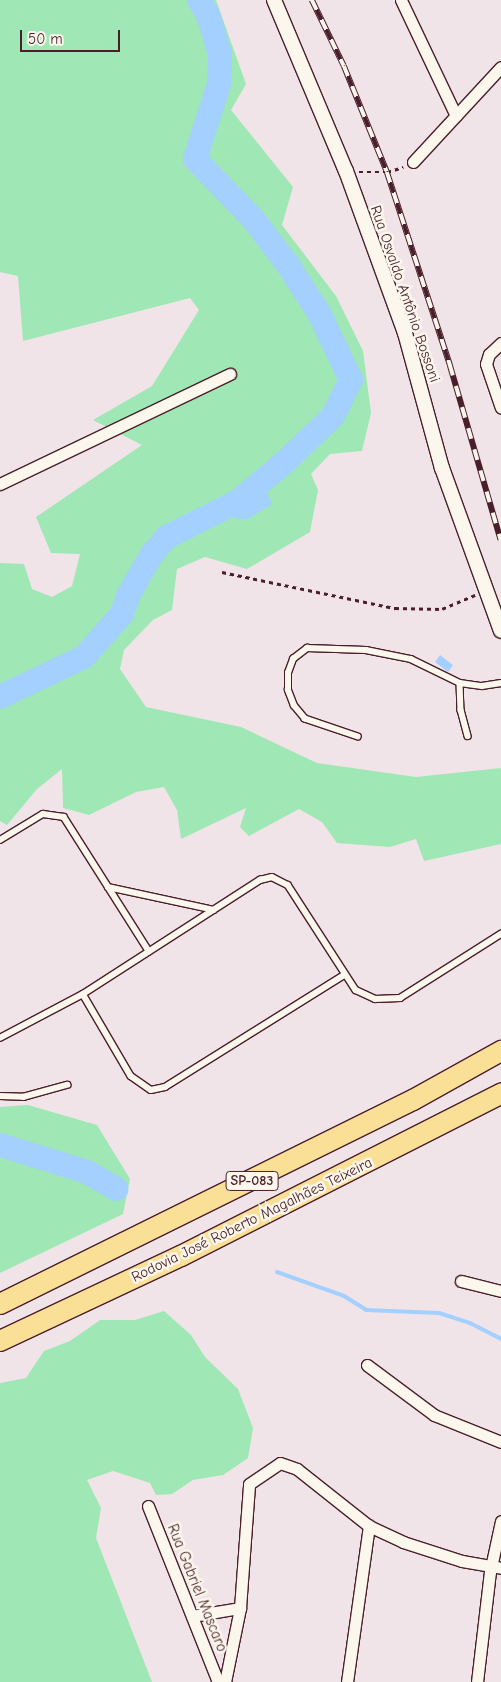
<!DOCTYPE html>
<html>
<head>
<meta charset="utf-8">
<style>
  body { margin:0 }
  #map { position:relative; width:501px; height:1682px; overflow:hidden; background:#f1e4e9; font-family:"Comic Neue",sans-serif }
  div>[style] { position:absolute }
  .green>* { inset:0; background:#9fe7b5 }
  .water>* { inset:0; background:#a3d0fe }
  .stream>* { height:4px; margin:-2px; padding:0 2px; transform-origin:2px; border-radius:2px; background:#a3d0fe }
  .river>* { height:24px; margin:-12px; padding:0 12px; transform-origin:12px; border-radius:12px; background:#a3d0fe }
  .path>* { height:2.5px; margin-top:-1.25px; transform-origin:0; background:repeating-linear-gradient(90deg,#4a1f2b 0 4px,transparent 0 8px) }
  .roads { filter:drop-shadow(1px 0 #4a1f2b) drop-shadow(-1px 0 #4a1f2b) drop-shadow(0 1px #4a1f2b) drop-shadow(0 -1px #4a1f2b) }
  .service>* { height:5.5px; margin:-2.75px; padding:0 2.75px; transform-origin:2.75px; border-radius:2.75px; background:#fbf7ec }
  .minor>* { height:11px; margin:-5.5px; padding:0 5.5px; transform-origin:5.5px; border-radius:5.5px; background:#fbf7ec }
  .tertiary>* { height:14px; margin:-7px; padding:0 7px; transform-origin:7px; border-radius:7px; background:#fbf7ec }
  .motorway>* { height:20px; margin:-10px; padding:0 10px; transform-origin:10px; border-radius:10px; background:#fadf96 }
  .rail>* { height:5.5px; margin-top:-2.75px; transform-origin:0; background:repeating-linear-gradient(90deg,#fbf7ec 0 11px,#4a1f2b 0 22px); box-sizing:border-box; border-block:1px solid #4a1f2b }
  span { translate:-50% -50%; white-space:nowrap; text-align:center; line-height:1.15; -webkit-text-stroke:5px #fbf7ec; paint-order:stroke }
  .shield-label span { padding:1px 4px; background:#fbf7ec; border:1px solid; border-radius:4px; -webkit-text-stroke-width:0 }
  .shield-label { font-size:14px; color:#4a1f2b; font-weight:700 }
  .street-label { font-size:15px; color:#4a1f2b }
  .scale { position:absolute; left:20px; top:30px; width:100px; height:22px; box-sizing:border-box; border:2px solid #4a1f2b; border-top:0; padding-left:6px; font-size:15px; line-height:18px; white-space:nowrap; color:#4a1f2b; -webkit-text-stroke:4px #fbf7ec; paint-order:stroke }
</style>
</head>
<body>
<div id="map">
  <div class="green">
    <div style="clip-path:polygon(0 0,216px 0,246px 84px,231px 110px,293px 187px,282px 225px,336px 296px,363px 351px,371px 413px,362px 451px,330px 454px,311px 474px,318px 490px,310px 532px,247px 569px,205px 557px,177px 569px,172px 610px,153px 620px,124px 650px,120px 669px,146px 707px,241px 727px,317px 763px,416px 777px,501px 768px,501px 844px,424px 861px,416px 839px,390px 847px,337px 843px,322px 822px,299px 809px,249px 836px,240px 827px,246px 808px,181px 839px,177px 810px,164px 787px,136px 792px,89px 815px,63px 808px,62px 769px,37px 789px,7px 825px,0 821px,0 563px,24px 564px,32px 589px,52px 597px,72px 586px,80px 554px,51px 553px,36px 517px,142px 445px,93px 420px,152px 386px,199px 310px,190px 298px,23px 341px,18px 276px,0 272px)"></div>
    <div style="clip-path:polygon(28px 1105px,97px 1125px,130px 1179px,123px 1214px,0 1273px,0 1107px)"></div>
    <div style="clip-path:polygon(164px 1311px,191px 1335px,205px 1357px,238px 1389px,253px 1428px,248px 1458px,223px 1475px,193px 1480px,172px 1494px,156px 1495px,150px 1483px,113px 1471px,87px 1480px,101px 1508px,96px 1538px,152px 1682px,0 1682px,0 1383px,26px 1378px,44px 1351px,70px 1341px,100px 1320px,135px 1320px)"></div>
  </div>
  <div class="water">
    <div style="clip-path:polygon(268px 493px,272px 504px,248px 519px,238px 519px,229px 513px)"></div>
    <div style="clip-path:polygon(440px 655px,453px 665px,448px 672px,435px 662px)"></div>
  </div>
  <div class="stream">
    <div style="left:277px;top:1272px;width:71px;rotate:19.7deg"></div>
    <div style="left:344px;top:1296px;width:26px;rotate:32deg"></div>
    <div style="left:366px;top:1310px;width:73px;rotate:2.4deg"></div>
    <div style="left:439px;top:1313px;width:33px;rotate:18deg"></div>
    <div style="left:470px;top:1323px;width:35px;rotate:27deg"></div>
  </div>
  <div class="river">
    <div style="left:0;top:697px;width:93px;rotate:-25.5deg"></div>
    <div style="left:84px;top:657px;width:57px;rotate:-48.5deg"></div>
    <div style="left:122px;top:614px;width:21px;rotate:-71deg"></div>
    <div style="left:129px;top:594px;width:46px;rotate:-60.1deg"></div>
    <div style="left:152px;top:554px;width:23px;rotate:-49deg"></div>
    <div style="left:167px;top:537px;width:78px;rotate:-26.6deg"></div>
    <div style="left:237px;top:502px;width:62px;rotate:-39.8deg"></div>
    <div style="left:285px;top:462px;width:66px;rotate:-43.8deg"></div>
    <div style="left:333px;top:416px;width:40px;rotate:-63.4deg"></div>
    <div style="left:351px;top:380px;width:74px;rotate:-115.5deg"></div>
    <div style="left:319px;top:313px;width:57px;rotate:-122.9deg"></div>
    <div style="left:288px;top:265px;width:56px;rotate:-127.1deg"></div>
    <div style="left:254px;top:220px;width:85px;rotate:-134deg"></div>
    <div style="left:195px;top:159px;width:79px;rotate:-72.3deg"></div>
    <div style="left:219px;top:84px;width:30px;rotate:-88deg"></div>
    <div style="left:220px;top:54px;width:39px;rotate:-107deg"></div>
    <div style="left:209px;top:17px;width:20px;rotate:-120deg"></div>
    <div style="left:0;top:1145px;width:91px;rotate:17.2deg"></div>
    <div style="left:87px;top:1172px;width:34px;rotate:30deg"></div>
  </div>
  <div class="path">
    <div style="left:359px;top:172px;width:28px"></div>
    <div style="left:387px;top:172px;width:17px;rotate:-17deg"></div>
    <div style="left:222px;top:572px;width:177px;rotate:11.8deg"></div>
    <div style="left:395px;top:608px;width:47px;rotate:1.2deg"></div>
    <div style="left:442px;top:609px;width:36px;rotate:-23deg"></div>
  </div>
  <div class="roads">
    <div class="service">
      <div style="left:460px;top:683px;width:27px;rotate:88deg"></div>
      <div style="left:461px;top:710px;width:27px;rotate:75deg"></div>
      <div style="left:358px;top:737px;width:56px;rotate:-161.2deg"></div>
      <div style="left:305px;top:719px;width:17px;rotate:-130deg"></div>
      <div style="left:294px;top:706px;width:17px;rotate:-111deg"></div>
      <div style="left:288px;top:690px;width:17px;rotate:-90deg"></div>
      <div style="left:288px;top:673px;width:15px;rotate:-70deg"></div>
      <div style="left:293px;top:659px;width:18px;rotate:-38deg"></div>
      <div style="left:307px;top:648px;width:59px;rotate:1.9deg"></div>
      <div style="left:366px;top:650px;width:46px;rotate:11.3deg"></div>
      <div style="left:411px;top:659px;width:55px;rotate:26.1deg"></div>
      <div style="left:460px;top:683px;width:22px;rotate:8deg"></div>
      <div style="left:482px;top:686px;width:19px;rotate:-9deg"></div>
      <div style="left:0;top:840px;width:50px;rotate:-31.2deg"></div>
      <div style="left:43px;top:814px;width:21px;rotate:8deg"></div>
      <div style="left:64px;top:817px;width:159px;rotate:57.6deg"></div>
      <div style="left:108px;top:887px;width:108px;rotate:12.2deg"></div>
      <div style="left:83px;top:994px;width:95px;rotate:59.7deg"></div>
      <div style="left:131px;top:1076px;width:24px;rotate:35deg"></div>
      <div style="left:151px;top:1090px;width:14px;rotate:-12deg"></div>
      <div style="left:165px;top:1087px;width:211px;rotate:-32deg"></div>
      <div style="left:0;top:1038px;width:94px;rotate:-27.9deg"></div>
      <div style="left:83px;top:994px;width:211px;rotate:-32.8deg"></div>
      <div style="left:260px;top:880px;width:12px;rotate:-14deg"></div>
      <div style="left:272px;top:877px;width:18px;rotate:27deg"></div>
      <div style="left:288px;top:885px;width:125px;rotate:57.1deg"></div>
      <div style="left:356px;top:990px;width:21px;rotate:25deg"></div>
      <div style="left:375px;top:999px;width:25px;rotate:-2deg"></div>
      <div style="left:400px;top:998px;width:120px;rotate:-32.4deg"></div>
      <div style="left:0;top:1096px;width:23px;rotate:2deg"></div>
      <div style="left:23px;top:1097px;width:46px;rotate:-15.3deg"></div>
    </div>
    <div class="minor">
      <div style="left:401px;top:0;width:128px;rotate:64.6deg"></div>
      <div style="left:413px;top:162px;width:129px;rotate:-47.2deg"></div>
      <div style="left:501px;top:343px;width:16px;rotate:137deg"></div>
      <div style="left:489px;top:354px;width:10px;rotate:107deg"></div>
      <div style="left:486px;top:364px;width:46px;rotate:71.2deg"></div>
      <div style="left:0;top:484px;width:255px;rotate:-25.6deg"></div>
      <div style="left:461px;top:1281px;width:41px;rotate:14deg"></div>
      <div style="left:367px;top:1365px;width:84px;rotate:36.7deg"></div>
      <div style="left:434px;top:1415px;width:72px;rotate:21.9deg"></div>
      <div style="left:148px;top:1506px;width:189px;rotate:68.3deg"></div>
      <div style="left:192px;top:1616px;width:49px;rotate:-9.5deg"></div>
      <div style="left:225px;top:1682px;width:76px;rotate:-78.5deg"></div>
      <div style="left:240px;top:1608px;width:124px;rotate:-85.8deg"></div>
      <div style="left:249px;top:1484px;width:37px;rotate:-34deg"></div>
      <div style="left:280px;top:1463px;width:18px;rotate:19deg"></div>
      <div style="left:297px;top:1469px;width:92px;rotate:38.4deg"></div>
      <div style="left:369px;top:1526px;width:38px;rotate:25deg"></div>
      <div style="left:403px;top:1542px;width:62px;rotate:17.9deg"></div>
      <div style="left:462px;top:1561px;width:40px;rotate:10deg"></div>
      <div style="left:347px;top:1682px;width:158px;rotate:-82deg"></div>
      <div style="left:477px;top:1682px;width:111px;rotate:-83.3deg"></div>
      <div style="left:490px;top:1572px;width:52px;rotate:-77.8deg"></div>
    </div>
    <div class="tertiary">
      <div style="left:274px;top:0;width:186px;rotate:67.2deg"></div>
      <div style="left:346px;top:171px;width:172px;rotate:70deg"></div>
      <div style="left:405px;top:333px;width:140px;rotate:74.7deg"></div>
      <div style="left:442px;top:468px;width:173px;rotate:70.1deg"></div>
    </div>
    <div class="motorway">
      <div style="left:0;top:1304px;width:461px;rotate:-26.3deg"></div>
      <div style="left:413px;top:1100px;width:101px;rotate:-29.1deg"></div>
      <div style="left:0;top:1341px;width:200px;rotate:-25.2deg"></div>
      <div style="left:181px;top:1256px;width:359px;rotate:-26.9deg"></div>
    </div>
  </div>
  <div class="rail">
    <div style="left:312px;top:0;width:73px;rotate:64.1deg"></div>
    <div style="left:344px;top:66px;width:114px;rotate:67.9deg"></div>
    <div style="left:387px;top:172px;width:203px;rotate:71.9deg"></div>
    <div style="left:450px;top:365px;width:182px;rotate:73.8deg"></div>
  </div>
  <div class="shield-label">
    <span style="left:252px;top:1181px">SP-083</span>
  </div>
  <div class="street-label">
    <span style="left:405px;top:294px;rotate:71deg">Rua Osvaldo Antônio Bossoni</span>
    <span style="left:252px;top:1220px;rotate:-26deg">Rodovia José Roberto Magalhães Teixeira</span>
    <span style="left:197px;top:1588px;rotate:68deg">Rua Gabriel Mascaro</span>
  </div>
  <div class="scale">50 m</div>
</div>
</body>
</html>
